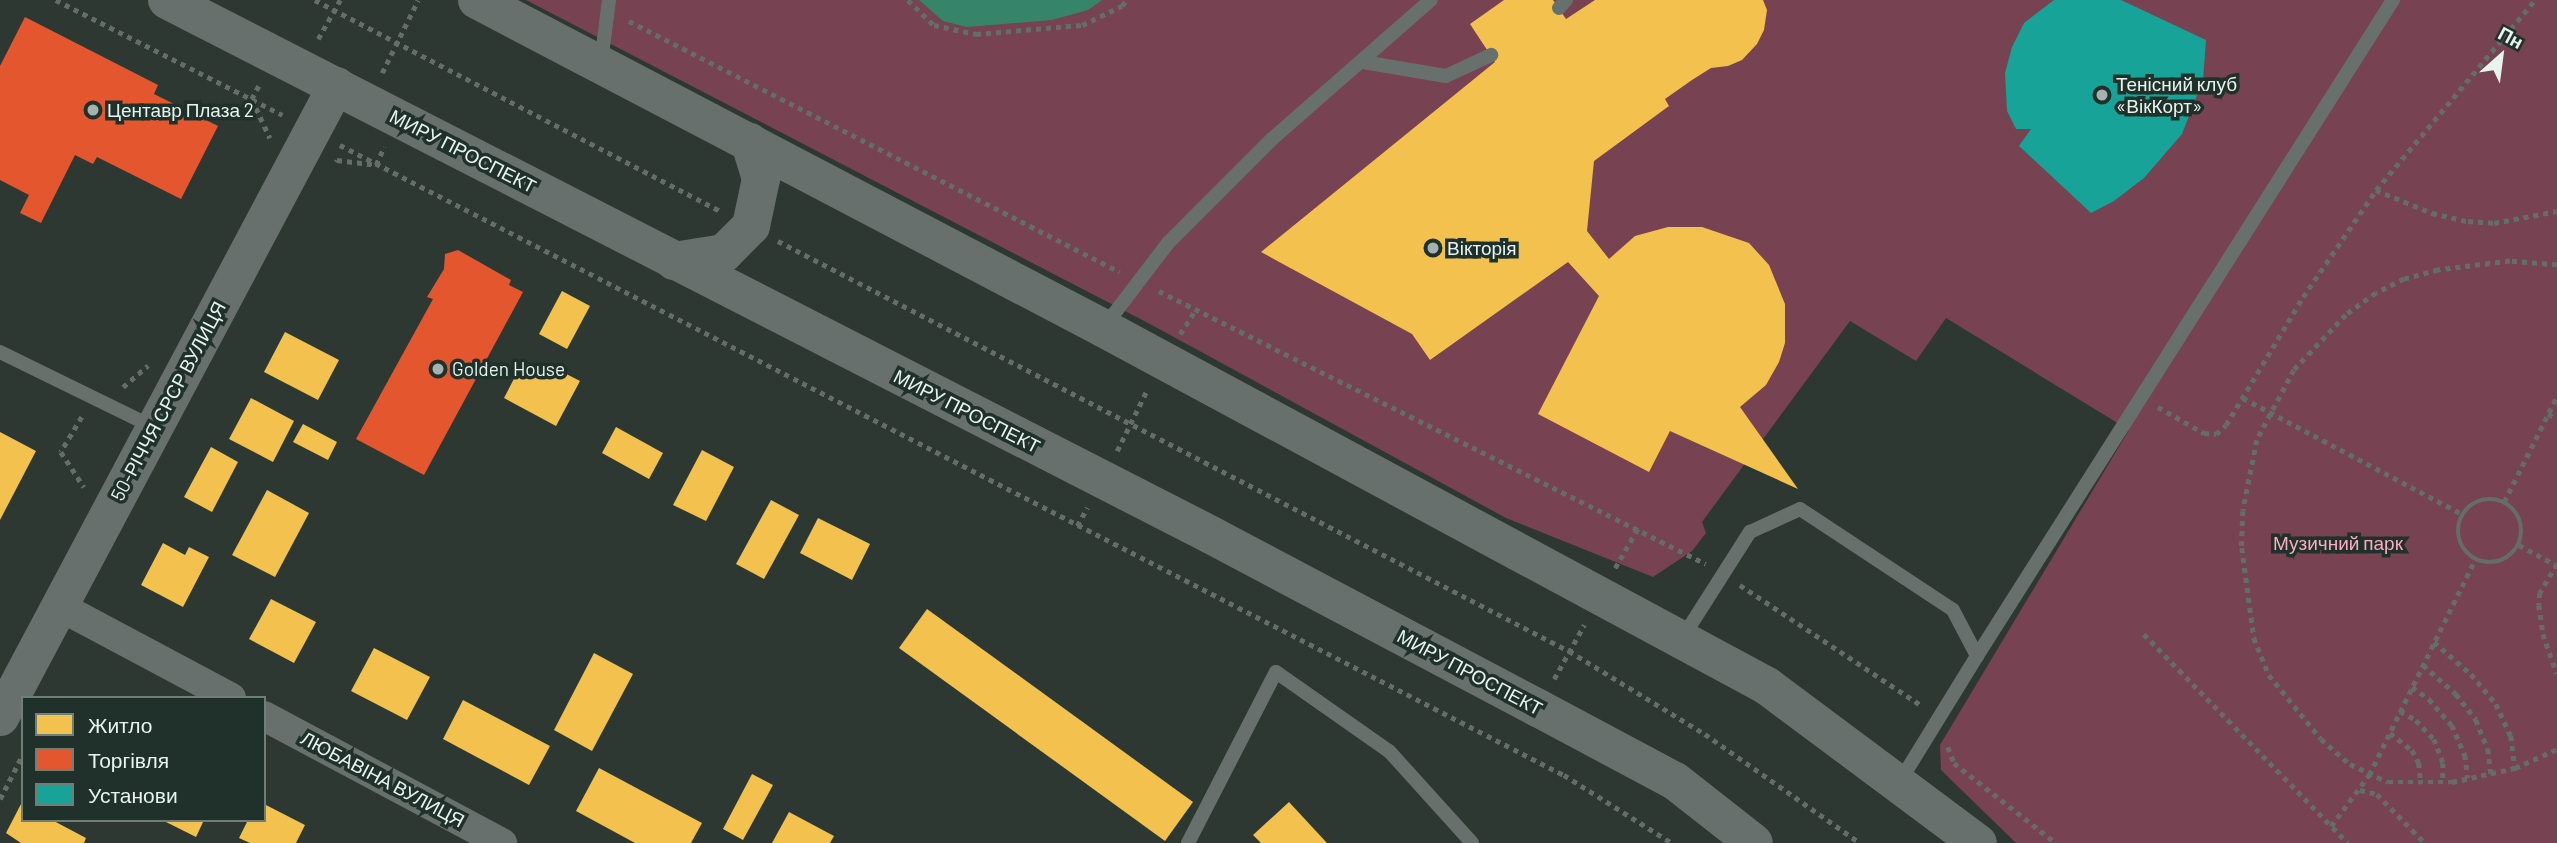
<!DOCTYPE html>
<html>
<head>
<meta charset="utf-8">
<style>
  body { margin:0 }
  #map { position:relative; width:2557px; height:843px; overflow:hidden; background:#2d3833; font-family:Barlow,sans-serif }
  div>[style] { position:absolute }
  .green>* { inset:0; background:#774251 }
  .water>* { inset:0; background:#36856a }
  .homes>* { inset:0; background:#f2c14e }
  .shops>* { inset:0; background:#e4572e }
  .public>* { inset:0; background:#17a398 }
  .path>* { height:4.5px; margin-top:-2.25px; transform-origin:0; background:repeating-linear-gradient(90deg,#656d69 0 5px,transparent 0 10px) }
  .path>.ring { margin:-2.25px; padding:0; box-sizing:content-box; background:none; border:4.5px solid #656d69; border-radius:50% }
  .service>* { height:14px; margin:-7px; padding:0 7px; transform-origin:7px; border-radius:7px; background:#68706d }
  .minor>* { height:30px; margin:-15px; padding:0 15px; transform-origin:15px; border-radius:15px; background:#68706d }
  .tertiary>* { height:37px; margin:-18.5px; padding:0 18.5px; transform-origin:18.5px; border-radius:18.5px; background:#68706d }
  .secondary>* { height:38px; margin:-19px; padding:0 19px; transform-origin:19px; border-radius:19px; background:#68706d }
  .dots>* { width:19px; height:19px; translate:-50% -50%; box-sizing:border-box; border:4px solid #1f312a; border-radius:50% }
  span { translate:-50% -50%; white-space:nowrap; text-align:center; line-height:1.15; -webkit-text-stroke:7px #1f312a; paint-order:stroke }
  .poi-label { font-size:19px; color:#e7f3ee }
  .left { translate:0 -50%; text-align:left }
  .street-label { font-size:19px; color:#e7f3ee }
  .park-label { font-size:19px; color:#fdaac1 }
  .legend { position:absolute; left:21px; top:696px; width:245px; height:126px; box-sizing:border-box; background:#1f312a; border:2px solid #6f7f78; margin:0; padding:9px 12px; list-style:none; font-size:21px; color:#e7f3ee }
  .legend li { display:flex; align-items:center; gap:14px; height:35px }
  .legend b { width:35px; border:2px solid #6f7f78 }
  .north { position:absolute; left:2466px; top:21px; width:70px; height:70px; -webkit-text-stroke:5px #1f312a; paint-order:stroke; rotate:28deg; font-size:19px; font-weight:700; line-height:28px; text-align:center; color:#e7f3ee }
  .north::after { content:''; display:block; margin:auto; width:24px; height:32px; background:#e7f3ee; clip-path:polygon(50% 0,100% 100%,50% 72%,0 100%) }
</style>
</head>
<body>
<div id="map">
  <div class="green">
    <div style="clip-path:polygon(526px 0,2557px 0,2557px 843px,2016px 843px,1941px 770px,1940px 745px,2129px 430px,1946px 318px,1916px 361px,1850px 321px,1702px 522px,1706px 533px,1692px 551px,1653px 577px,1506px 518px,1150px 324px)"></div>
  </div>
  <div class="water">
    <div style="clip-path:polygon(919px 0,1102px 0,1088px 10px,1052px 20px,967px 27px,943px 21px)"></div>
  </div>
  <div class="homes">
    <div style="clip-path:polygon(1504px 0,1553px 0,1566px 19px,1595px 0,1763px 0,1767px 10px,1764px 30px,1757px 44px,1742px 60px,1728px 66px,1711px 68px,1692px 80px,1665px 99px,1669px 106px,1594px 161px,1587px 231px,1609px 259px,1635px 236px,1668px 227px,1702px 227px,1749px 243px,1769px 265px,1785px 304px,1785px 343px,1779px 362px,1766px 385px,1740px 407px,1798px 489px,1670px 431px,1649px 472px,1538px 414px,1599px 296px,1568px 262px,1430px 360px,1412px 334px,1261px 252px,1495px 62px,1470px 24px)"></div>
    <div style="clip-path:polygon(562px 291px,590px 306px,567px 349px,539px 334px)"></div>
    <div style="clip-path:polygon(285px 332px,339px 360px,318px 400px,264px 372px)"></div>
    <div style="clip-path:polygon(545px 363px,580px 381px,556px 426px,504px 398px,519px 369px,537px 378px)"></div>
    <div style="clip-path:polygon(251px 398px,294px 421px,273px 462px,229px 439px)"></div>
    <div style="clip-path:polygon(303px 424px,337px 442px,328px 460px,293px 442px)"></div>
    <div style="clip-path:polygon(616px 427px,663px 453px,649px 479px,602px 453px)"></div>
    <div style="clip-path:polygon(0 432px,36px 451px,0 520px)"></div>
    <div style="clip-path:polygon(211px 447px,238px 462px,212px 512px,184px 497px)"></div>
    <div style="clip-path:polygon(702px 450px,734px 467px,706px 521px,673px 505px)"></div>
    <div style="clip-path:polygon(267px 490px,309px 513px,275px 577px,232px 555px)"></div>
    <div style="clip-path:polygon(771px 500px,799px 515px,764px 579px,736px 564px)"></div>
    <div style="clip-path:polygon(818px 518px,870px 544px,852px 580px,800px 553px)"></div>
    <div style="clip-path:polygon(163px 543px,185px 555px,189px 547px,209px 557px,183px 607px,141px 585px)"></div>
    <div style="clip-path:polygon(271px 599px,316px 622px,294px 663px,249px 639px)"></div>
    <div style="clip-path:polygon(927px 609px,1193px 802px,1165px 841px,899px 648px)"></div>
    <div style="clip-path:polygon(374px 648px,430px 677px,407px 720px,351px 691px)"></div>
    <div style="clip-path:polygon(594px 653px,633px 674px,592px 751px,554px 730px)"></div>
    <div style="clip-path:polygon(463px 700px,550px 746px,529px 785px,443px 739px)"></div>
    <div style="clip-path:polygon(599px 768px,702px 823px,691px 843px,635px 843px,576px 811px)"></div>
    <div style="clip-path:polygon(752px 774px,773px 785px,743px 840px,723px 829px)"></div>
    <div style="clip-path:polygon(1289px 802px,1327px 843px,1261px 843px,1253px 835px)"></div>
    <div style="clip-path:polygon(21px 804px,23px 820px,52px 820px,86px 838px,84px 843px,21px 843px,6px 833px)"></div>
    <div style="clip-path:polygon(264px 804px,305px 825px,296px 843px,250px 843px,239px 838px,248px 820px,264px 820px)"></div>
    <div style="clip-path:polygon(789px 812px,834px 836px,830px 843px,772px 843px)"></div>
    <div style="clip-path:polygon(162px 820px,204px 820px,196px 837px)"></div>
  </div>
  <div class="shops">
    <div style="clip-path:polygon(25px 17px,158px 85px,154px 94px,218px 126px,181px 199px,97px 157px,93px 164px,75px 155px,41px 223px,20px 213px,29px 195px,0 180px,0 66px)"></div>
    <div style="clip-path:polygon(458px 250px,511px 280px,509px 285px,523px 292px,424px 475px,356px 439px,433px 299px,427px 297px,444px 269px,445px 254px)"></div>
  </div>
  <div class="public">
    <div style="clip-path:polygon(2054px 0,2121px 0,2206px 40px,2203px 80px,2182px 134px,2144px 178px,2114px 201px,2091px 213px,2019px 146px,2031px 129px,2016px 129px,2007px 111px,2005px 73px,2012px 47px,2024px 23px)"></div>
  </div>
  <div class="path">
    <div style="left:56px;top:0;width:254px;rotate:26.9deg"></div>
    <div style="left:315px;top:0;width:458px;rotate:27.5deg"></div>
    <div style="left:908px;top:0;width:36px;rotate:44deg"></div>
    <div style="left:934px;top:25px;width:43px;rotate:12.1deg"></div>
    <div style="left:976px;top:34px;width:106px;rotate:-4.9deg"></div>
    <div style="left:1082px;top:25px;width:44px;rotate:-25.4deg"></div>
    <div style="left:1122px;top:6px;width:7px;rotate:-56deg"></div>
    <div style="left:629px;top:21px;width:551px;rotate:27.08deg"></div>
    <div style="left:318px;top:39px;width:45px;rotate:-60.6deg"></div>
    <div style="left:382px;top:73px;width:81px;rotate:-63.7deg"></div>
    <div style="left:259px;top:86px;width:15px;rotate:118deg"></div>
    <div style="left:252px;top:99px;width:43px;rotate:65.2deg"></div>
    <div style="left:340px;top:145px;width:1377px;rotate:27.24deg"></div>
    <div style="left:1564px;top:775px;width:128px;rotate:32.2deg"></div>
    <div style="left:336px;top:162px;width:2px;rotate:-63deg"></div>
    <div style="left:337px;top:160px;width:39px;rotate:7deg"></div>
    <div style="left:376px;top:165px;width:20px;rotate:-66deg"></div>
    <div style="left:2376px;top:190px;width:61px;rotate:22.3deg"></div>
    <div style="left:2432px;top:213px;width:37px;rotate:13deg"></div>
    <div style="left:2468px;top:221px;width:26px;rotate:4deg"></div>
    <div style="left:2494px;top:223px;width:64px;rotate:-10.8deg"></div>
    <div style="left:778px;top:241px;width:891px;rotate:27.4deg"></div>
    <div style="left:1569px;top:651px;width:159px;rotate:31.4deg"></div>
    <div style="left:1705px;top:734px;width:189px;rotate:35.1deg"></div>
    <div style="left:2557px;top:265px;width:47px;rotate:-175.1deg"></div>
    <div style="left:2510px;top:261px;width:73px;rotate:172.9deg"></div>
    <div style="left:2438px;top:270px;width:35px;rotate:165deg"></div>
    <div style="left:2404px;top:279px;width:31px;rotate:153deg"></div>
    <div style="left:2376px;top:293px;width:37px;rotate:144deg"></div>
    <div style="left:2346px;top:315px;width:76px;rotate:133.4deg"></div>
    <div style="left:2294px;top:370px;width:79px;rotate:117.9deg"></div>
    <div style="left:2257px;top:440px;width:72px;rotate:101.2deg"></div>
    <div style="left:2243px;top:511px;width:37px;rotate:92deg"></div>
    <div style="left:2242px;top:548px;width:91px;rotate:82.4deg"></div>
    <div style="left:2254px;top:638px;width:40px;rotate:68deg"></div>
    <div style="left:2269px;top:675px;width:82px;rotate:50.9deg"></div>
    <div style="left:2321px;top:739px;width:38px;rotate:41deg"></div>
    <div style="left:2350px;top:764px;width:42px;rotate:25.3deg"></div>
    <div style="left:2388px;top:782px;width:64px"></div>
    <div style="left:2452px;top:782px;width:65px;rotate:-12.5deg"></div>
    <div style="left:2515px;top:768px;width:46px;rotate:-24.3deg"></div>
    <div style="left:1159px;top:291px;width:611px;rotate:26.52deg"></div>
    <div style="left:1180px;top:334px;width:30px;rotate:-57deg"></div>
    <div style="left:123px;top:387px;width:33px;rotate:-41deg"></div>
    <div style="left:2243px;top:398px;width:248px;rotate:27.9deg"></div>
    <div style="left:2158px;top:407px;width:53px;rotate:29.5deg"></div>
    <div style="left:2204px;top:433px;width:12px;rotate:5deg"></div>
    <div style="left:2216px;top:434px;width:13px;rotate:-42deg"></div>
    <div style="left:2226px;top:425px;width:149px;rotate:-59deg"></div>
    <div style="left:2303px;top:297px;width:130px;rotate:-55.7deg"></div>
    <div style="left:2376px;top:190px;width:248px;rotate:-50.1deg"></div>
    <div style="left:2548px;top:414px;width:10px;rotate:24deg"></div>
    <div style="left:82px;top:417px;width:41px;rotate:121deg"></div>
    <div style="left:61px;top:452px;width:42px;rotate:56.7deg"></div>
    <div style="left:1117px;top:451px;width:68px;rotate:-63.8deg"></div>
    <div class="ring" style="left:2458px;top:499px;width:59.5px;height:59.5px"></div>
    <div style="left:2504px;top:502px;width:119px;rotate:-63.4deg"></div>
    <div style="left:1077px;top:526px;width:21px;rotate:-61deg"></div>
    <div style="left:2519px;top:545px;width:42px;rotate:28.4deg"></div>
    <div style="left:2557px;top:564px;width:34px;rotate:120deg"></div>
    <div style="left:2540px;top:593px;width:12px;rotate:95deg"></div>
    <div style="left:2539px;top:605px;width:29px;rotate:82deg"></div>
    <div style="left:2543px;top:634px;width:42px;rotate:70.7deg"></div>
    <div style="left:1615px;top:568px;width:46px;rotate:-60.1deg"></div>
    <div style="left:1740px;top:585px;width:219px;rotate:33.6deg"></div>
    <div style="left:2144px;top:634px;width:292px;rotate:45.7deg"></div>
    <div style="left:2434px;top:642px;width:49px;rotate:40.9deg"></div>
    <div style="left:2471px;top:674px;width:39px;rotate:50deg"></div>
    <div style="left:2496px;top:704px;width:35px;rotate:65deg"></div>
    <div style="left:2511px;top:736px;width:32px;rotate:83deg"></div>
    <div style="left:2423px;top:665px;width:44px;rotate:41.3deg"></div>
    <div style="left:2456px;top:694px;width:33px;rotate:52deg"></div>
    <div style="left:2476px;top:720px;width:31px;rotate:68deg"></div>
    <div style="left:2488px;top:749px;width:25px;rotate:83deg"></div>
    <div style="left:1554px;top:679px;width:62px;rotate:-60.9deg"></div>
    <div style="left:2412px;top:687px;width:21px;rotate:35deg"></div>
    <div style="left:2429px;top:699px;width:35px;rotate:49deg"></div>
    <div style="left:2452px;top:725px;width:33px;rotate:67deg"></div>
    <div style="left:2465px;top:755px;width:23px;rotate:83deg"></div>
    <div style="left:2400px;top:711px;width:18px;rotate:29deg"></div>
    <div style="left:2416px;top:720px;width:26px;rotate:47deg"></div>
    <div style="left:2434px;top:739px;width:26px;rotate:69deg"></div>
    <div style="left:2443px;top:763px;width:19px;rotate:90deg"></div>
    <div style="left:2390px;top:733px;width:28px;rotate:38deg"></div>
    <div style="left:2412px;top:750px;width:15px;rotate:62deg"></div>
    <div style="left:2419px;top:763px;width:21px;rotate:85deg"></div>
    <div style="left:1948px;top:747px;width:17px;rotate:69deg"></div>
    <div style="left:1954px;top:763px;width:130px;rotate:38.1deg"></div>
    <div style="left:2360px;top:790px;width:17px;rotate:13deg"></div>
    <div style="left:2377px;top:794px;width:69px;rotate:45.6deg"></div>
    <div style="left:0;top:799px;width:51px;rotate:-62.9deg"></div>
    <div style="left:2331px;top:826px;width:64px;rotate:-53.3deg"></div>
    <div style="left:2369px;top:775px;width:240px;rotate:-63.8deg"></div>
  </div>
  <div class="service">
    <div style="left:1559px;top:8px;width:11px;rotate:-49deg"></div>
    <div style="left:1363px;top:62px;width:84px;rotate:9.6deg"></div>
    <div style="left:1446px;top:76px;width:50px;rotate:-25deg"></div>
    <div style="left:601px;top:63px;width:64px;rotate:-82.8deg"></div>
    <div style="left:1104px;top:327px;width:106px;rotate:-52.7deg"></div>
    <div style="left:1168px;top:243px;width:147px;rotate:-45deg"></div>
    <div style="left:1272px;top:139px;width:211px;rotate:-41.2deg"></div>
    <div style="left:0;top:352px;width:170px;rotate:26.1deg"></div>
    <div style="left:1683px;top:637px;width:125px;rotate:-57.5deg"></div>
    <div style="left:1750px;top:532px;width:55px;rotate:-24.7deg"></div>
    <div style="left:1800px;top:509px;width:183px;rotate:33.4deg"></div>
    <div style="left:1953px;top:610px;width:52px;rotate:62.4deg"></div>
    <div style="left:1977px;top:656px;width:149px;rotate:121.6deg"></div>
    <div style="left:1977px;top:656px;width:777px;rotate:-57.62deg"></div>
    <div style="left:1188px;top:843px;width:192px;rotate:-62.8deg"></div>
    <div style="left:1276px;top:672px;width:138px;rotate:35deg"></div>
    <div style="left:1389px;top:751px;width:124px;rotate:47.9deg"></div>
  </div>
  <div class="minor">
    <div style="left:59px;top:606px;width:195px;rotate:28.1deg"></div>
    <div style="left:264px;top:716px;width:270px;rotate:28.1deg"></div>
  </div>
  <div class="tertiary">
    <div style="left:0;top:717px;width:716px;rotate:-62deg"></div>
  </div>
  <div class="secondary">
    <div style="left:167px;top:0;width:1173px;rotate:27.13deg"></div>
    <div style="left:1211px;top:535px;width:370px;rotate:27.9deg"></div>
    <div style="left:1538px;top:708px;width:155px;rotate:28.1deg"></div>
    <div style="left:1675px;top:781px;width:100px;rotate:38.1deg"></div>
    <div style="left:477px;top:0;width:707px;rotate:27.65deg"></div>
    <div style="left:1103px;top:328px;width:754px;rotate:28.33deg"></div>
    <div style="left:1767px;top:686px;width:263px;rotate:36.7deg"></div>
    <div style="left:674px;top:261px;width:51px;rotate:-9.1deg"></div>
    <div style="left:724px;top:253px;width:38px;rotate:-45deg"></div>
    <div style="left:751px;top:226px;width:48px;rotate:-78deg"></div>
    <div style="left:761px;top:179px;width:39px;rotate:-107deg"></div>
  </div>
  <div class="dots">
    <div style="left:2102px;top:95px;background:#a6b2ad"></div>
    <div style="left:93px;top:110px;background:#a6b2ad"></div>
    <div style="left:1433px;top:248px;background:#a6b2ad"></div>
    <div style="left:438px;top:369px;background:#a6b2ad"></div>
  </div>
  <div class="poi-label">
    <span class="left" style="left:2116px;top:95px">Тенісний клуб<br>«ВікКорт»</span>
    <span class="left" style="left:107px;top:110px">Центавр Плаза 2</span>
    <span class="left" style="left:1447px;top:248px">Вікторія</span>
    <span class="left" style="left:452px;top:369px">Golden House</span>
  </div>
  <div class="street-label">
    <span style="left:463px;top:151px;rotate:27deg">МИРУ ПРОСПЕКТ</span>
    <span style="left:168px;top:401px;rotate:-62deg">50-РІЧЧЯ СРСР ВУЛИЦЯ</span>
    <span style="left:967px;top:411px;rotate:27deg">МИРУ ПРОСПЕКТ</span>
    <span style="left:1470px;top:672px;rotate:28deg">МИРУ ПРОСПЕКТ</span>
    <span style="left:383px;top:779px;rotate:28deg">ЛЮБАВІНА ВУЛИЦЯ</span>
  </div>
  <div class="park-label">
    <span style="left:2338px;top:543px">Музичний парк</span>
  </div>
  <ul class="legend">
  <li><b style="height:19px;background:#f2c14e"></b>Житло</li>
  <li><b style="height:19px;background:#e4572e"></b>Торгівля</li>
  <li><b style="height:19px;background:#17a398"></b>Установи</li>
  </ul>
  <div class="north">Пн</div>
</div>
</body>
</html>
